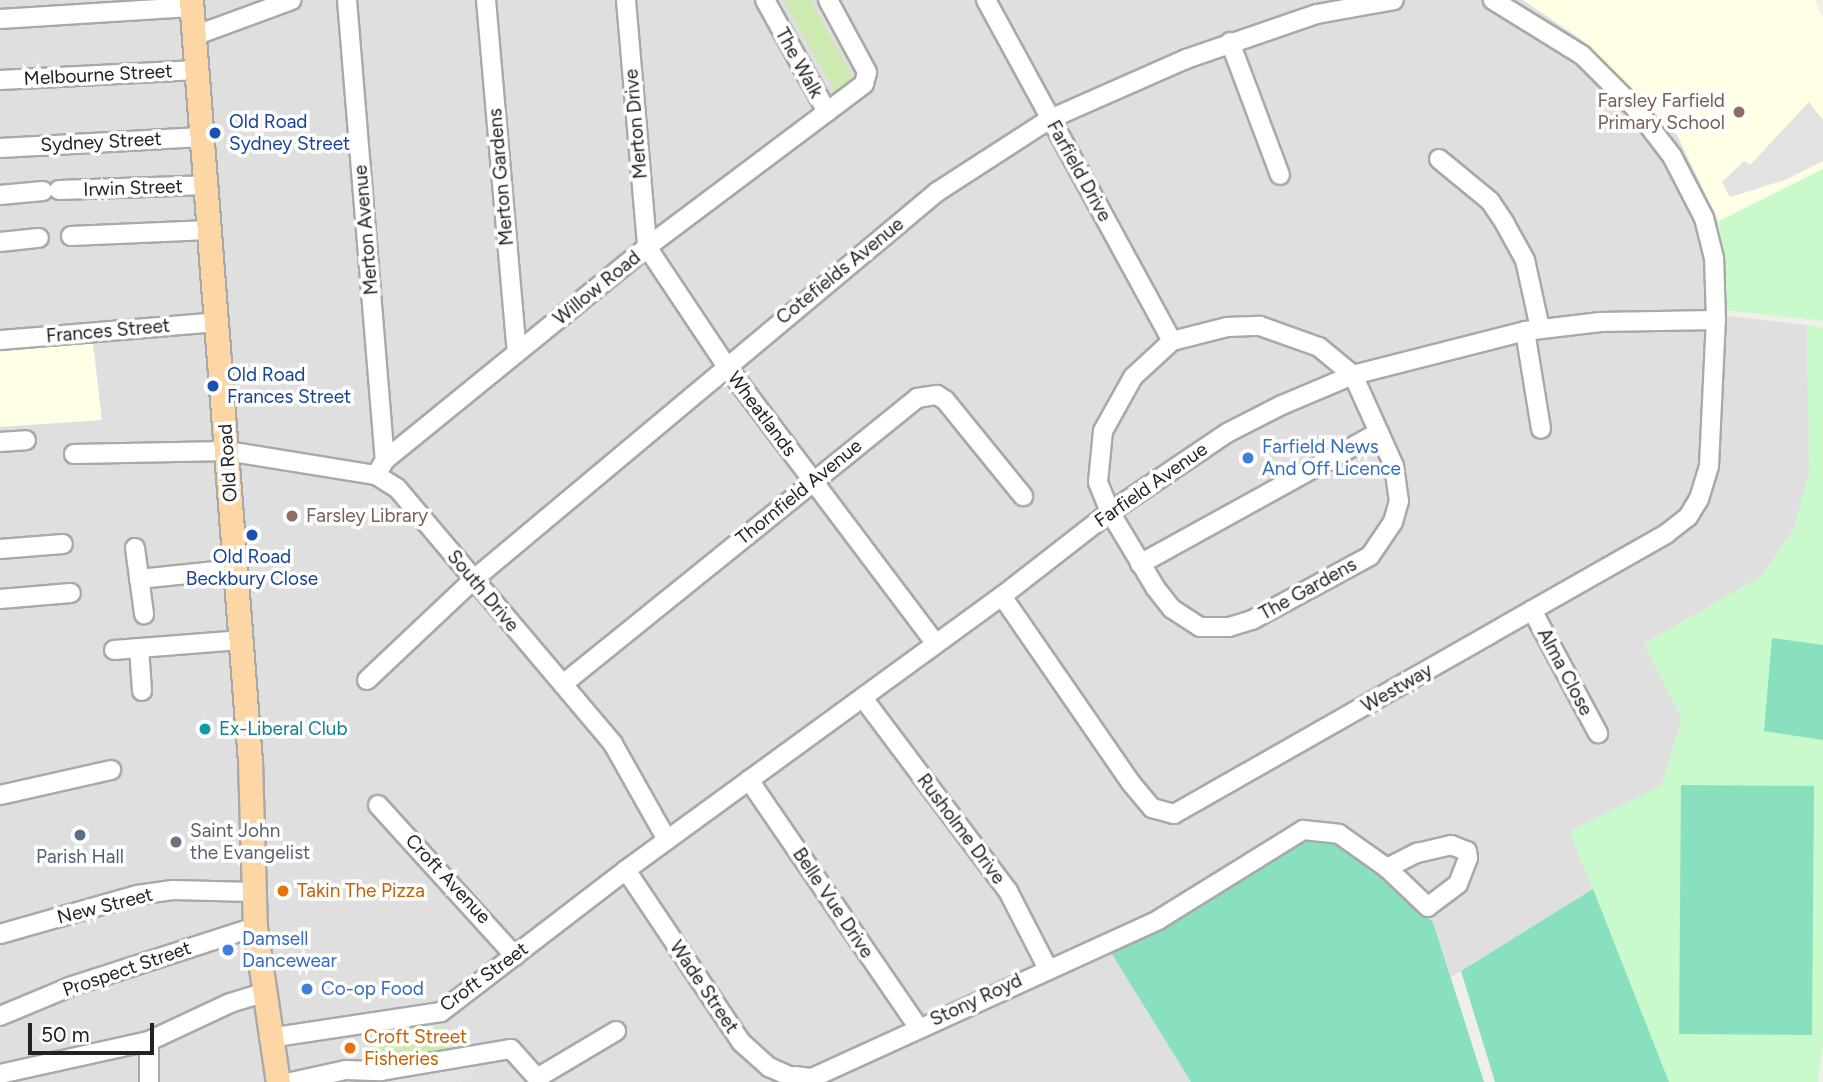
<!DOCTYPE html>
<html>
<head>
<meta charset="utf-8">
<style>
  body { margin:0 }
  #map { position:relative; width:1823px; height:1082px; overflow:hidden; background:#f2efe9; font-family:Figtree,sans-serif }
  div>[style] { position:absolute }
  .residential>* { inset:0; background:#e0dfdf }
  .education>* { inset:0; background:#ffffe5 }
  .grass>* { inset:0; background:#cdebb0 }
  .park>* { inset:0; background:#c8facc }
  .pitch>* { inset:0; background:#88e0be }
  .parking>* { inset:0; background:#e2e2e2 }
  .roads { filter:drop-shadow(2px 0 #a9a9a9) drop-shadow(-2px 0 #a9a9a9) drop-shadow(0 2px #a9a9a9) drop-shadow(0 -2px #a9a9a9) }
  .minor>* { height:18px; margin:-9px; padding:0 9px; transform-origin:9px; border-radius:9px; background:#fff }
  .major>* { height:23px; margin:-11.5px; padding:0 11.5px; transform-origin:11.5px; border-radius:11.5px; background:#fcd6a4 }
  .dots>* { width:19px; height:19px; translate:-50% -50%; box-sizing:border-box; border:4px solid #fff; border-radius:50% }
  span { translate:-50% -50%; white-space:nowrap; text-align:center; line-height:1.15; -webkit-text-stroke:7px #fff; paint-order:stroke }
  .street-label { font-size:19px; color:#222 }
  .education-label { font-size:19px; color:#785e54 }
  .right { translate:-100% -50%; text-align:right }
  .left { translate:0 -50%; text-align:left }
  .transit-label { font-size:19px; color:#164399 }
  .shop-label { font-size:19px; color:#366cbe }
  .culture-label { font-size:19px; color:#0d838f }
  .worship-label { font-size:19px; color:#5b616d }
  .service-label { font-size:19px; color:#4e5e75 }
  .food-label { font-size:19px; color:#c56008 }
  .scale { position:absolute; left:28px; top:1023px; width:126px; height:32px; box-sizing:border-box; border:4px solid #222; border-top:0; padding-left:9px; font-size:21px; line-height:24px; white-space:nowrap; color:#222; -webkit-text-stroke:5px #fff; paint-order:stroke }
</style>
</head>
<body>
<div id="map">
  <div class="residential">
    <div style="clip-path:polygon(0 0,1523px 0,1582px 40px,1677px 135px,1718px 221px,1726px 316px,1807px 325px,1809px 473px,1794px 529px,1762px 576px,1644px 644px,1682px 718px,1662px 785px,1570px 832px,1593px 889px,1451px 977px,1433px 922px,1355px 849px,1309px 837px,1164px 928px,1110px 951px,1191px 1082px,0 1082px)"></div>
  </div>
  <div class="education">
    <div style="clip-path:polygon(1523px 0,1815px 0,1823px 18px,1823px 169px,1719px 221px,1677px 135px,1582px 40px)"></div>
    <div style="clip-path:polygon(93px 343px,102px 420px,0 427px,0 351px)"></div>
  </div>
  <div class="grass">
    <div style="clip-path:polygon(783px 0,810px 0,856px 83px,838px 97px)"></div>
    <div style="clip-path:polygon(444px 1026px,447px 1053px,371px 1060px,367px 1036px)"></div>
  </div>
  <div class="park">
    <div style="clip-path:polygon(1823px 169px,1823px 321px,1725px 310px,1719px 221px)"></div>
    <div style="clip-path:polygon(1807px 325px,1823px 327px,1823px 1043px,1818px 1082px,1669px 1082px,1570px 832px,1662px 785px,1682px 718px,1644px 644px,1762px 576px,1794px 529px,1809px 473px)"></div>
  </div>
  <div class="pitch">
    <div style="clip-path:polygon(1772px 638px,1823px 645px,1823px 740px,1764px 731px)"></div>
    <div style="clip-path:polygon(1681px 785px,1814px 786px,1812px 1035px,1679px 1034px)"></div>
    <div style="clip-path:polygon(1309px 837px,1355px 849px,1433px 922px,1484px 1082px,1191px 1082px,1110px 951px,1164px 928px)"></div>
    <div style="clip-path:polygon(1593px 889px,1669px 1082px,1495px 1082px,1461px 971px)"></div>
  </div>
  <div class="parking">
    <div style="clip-path:polygon(1809px 102px,1823px 120px,1823px 161px,1785px 180px,1730px 197px,1722px 182px,1744px 161px,1750px 165px)"></div>
    <div style="clip-path:polygon(477px 1064px,471px 1079px,460px 1082px,364px 1082px,362px 1078px)"></div>
  </div>
  <div class="roads">
    <div class="minor">
      <div style="left:347px;top:0;width:462px;rotate:85.3deg"></div>
      <div style="left:486px;top:0;width:354px;rotate:85deg"></div>
      <div style="left:626px;top:0;width:248px;rotate:85.1deg"></div>
      <div style="left:647px;top:247px;width:141px;rotate:56.3deg"></div>
      <div style="left:725px;top:364px;width:349px;rotate:53deg"></div>
      <div style="left:765px;top:0;width:128px;rotate:61deg"></div>
      <div style="left:986px;top:0;width:388px;rotate:61.4deg"></div>
      <div style="left:0;top:19px;width:191px;rotate:-3.6deg"></div>
      <div style="left:194px;top:36px;width:104px;rotate:-20.2deg"></div>
      <div style="left:1230px;top:42px;width:142px;rotate:69.4deg"></div>
      <div style="left:0;top:80px;width:197px;rotate:-2.9deg"></div>
      <div style="left:0;top:148px;width:202px;rotate:-3.1deg"></div>
      <div style="left:1439px;top:159px;width:66px;rotate:39.5deg"></div>
      <div style="left:1490px;top:201px;width:25px;rotate:56deg"></div>
      <div style="left:1504px;top:222px;width:43px;rotate:61.1deg"></div>
      <div style="left:1525px;top:260px;width:70px;rotate:77.6deg"></div>
      <div style="left:59px;top:190px;width:147px;rotate:-1.9deg"></div>
      <div style="left:0;top:195px;width:43px;rotate:-5.3deg"></div>
      <div style="left:71px;top:236px;width:138px;rotate:-2.5deg"></div>
      <div style="left:0;top:242px;width:39px;rotate:-6deg"></div>
      <div style="left:1260px;top:326px;width:63px;rotate:19.6deg"></div>
      <div style="left:1319px;top:347px;width:44px;rotate:39.5deg"></div>
      <div style="left:1353px;top:375px;width:100px;rotate:65.7deg"></div>
      <div style="left:1394px;top:466px;width:35px;rotate:82deg"></div>
      <div style="left:1399px;top:501px;width:22px;rotate:106deg"></div>
      <div style="left:1393px;top:522px;width:41px;rotate:124.1deg"></div>
      <div style="left:1370px;top:556px;width:134px;rotate:151.5deg"></div>
      <div style="left:1252px;top:620px;width:24px;rotate:163deg"></div>
      <div style="left:1229px;top:627px;width:29px;rotate:180deg"></div>
      <div style="left:1200px;top:627px;width:33px;rotate:-147deg"></div>
      <div style="left:1172px;top:609px;width:28px;rotate:-128deg"></div>
      <div style="left:1155px;top:587px;width:87px;rotate:-121deg"></div>
      <div style="left:1110px;top:512px;width:32px;rotate:-112deg"></div>
      <div style="left:1098px;top:482px;width:51px;rotate:-84.4deg"></div>
      <div style="left:1103px;top:431px;width:62px;rotate:-60.9deg"></div>
      <div style="left:1133px;top:377px;width:53px;rotate:-42.7deg"></div>
      <div style="left:1172px;top:341px;width:57px;rotate:-14.3deg"></div>
      <div style="left:1227px;top:327px;width:33px;rotate:-2deg"></div>
      <div style="left:1525px;top:331px;width:99px;rotate:80.7deg"></div>
      <div style="left:0;top:340px;width:218px;rotate:-4.7deg"></div>
      <div style="left:0;top:442px;width:26px;rotate:-4deg"></div>
      <div style="left:74px;top:454px;width:153px;rotate:-1.1deg"></div>
      <div style="left:227px;top:451px;width:151px;rotate:9.2deg"></div>
      <div style="left:376px;top:475px;width:25px;rotate:32deg"></div>
      <div style="left:397px;top:488px;width:335px;rotate:49.8deg"></div>
      <div style="left:613px;top:744px;width:110px;rotate:60.6deg"></div>
      <div style="left:376px;top:475px;width:17px;rotate:-59deg"></div>
      <div style="left:385px;top:460px;width:338px;rotate:-39.1deg"></div>
      <div style="left:647px;top:247px;width:271px;rotate:-36.9deg"></div>
      <div style="left:864px;top:84px;width:12px;rotate:-76deg"></div>
      <div style="left:867px;top:72px;width:82px;rotate:-118.4deg"></div>
      <div style="left:135px;top:548px;width:67px;rotate:82.2deg"></div>
      <div style="left:0;top:549px;width:63px;rotate:-4.5deg"></div>
      <div style="left:1140px;top:564px;width:273px;rotate:-28.9deg"></div>
      <div style="left:139px;top:579px;width:97px;rotate:-5.9deg"></div>
      <div style="left:1002px;top:596px;width:227px;rotate:55.4deg"></div>
      <div style="left:1131px;top:783px;width:33px;rotate:50deg"></div>
      <div style="left:1152px;top:808px;width:23px;rotate:15deg"></div>
      <div style="left:1174px;top:814px;width:566px;rotate:-29.64deg"></div>
      <div style="left:1666px;top:534px;width:28px;rotate:-38deg"></div>
      <div style="left:1688px;top:517px;width:21px;rotate:-59deg"></div>
      <div style="left:1699px;top:499px;width:34px;rotate:-73deg"></div>
      <div style="left:1709px;top:466px;width:146px;rotate:-87.3deg"></div>
      <div style="left:1716px;top:320px;width:62px;rotate:-91.8deg"></div>
      <div style="left:1714px;top:258px;width:41px;rotate:-104deg"></div>
      <div style="left:1704px;top:218px;width:70px;rotate:-117.3deg"></div>
      <div style="left:1672px;top:156px;width:59px;rotate:-127.5deg"></div>
      <div style="left:1636px;top:109px;width:76px;rotate:-135deg"></div>
      <div style="left:1582px;top:55px;width:105px;rotate:-148.3deg"></div>
      <div style="left:0;top:599px;width:71px;rotate:-4.8deg"></div>
      <div style="left:1532px;top:610px;width:140px;rotate:61.8deg"></div>
      <div style="left:139px;top:648px;width:43px;rotate:86deg"></div>
      <div style="left:114px;top:650px;width:126px;rotate:-4.5deg"></div>
      <div style="left:367px;top:680px;width:146px;rotate:-43.3deg"></div>
      <div style="left:473px;top:580px;width:605px;rotate:-39.9deg"></div>
      <div style="left:937px;top:192px;width:135px;rotate:-32.9deg"></div>
      <div style="left:1050px;top:119px;width:149px;rotate:-23.8deg"></div>
      <div style="left:1186px;top:59px;width:139px;rotate:-19deg"></div>
      <div style="left:1317px;top:14px;width:78px;rotate:-10.3deg"></div>
      <div style="left:563px;top:684px;width:455px;rotate:-38.9deg"></div>
      <div style="left:917px;top:398px;width:20px;rotate:-9deg"></div>
      <div style="left:937px;top:395px;width:9px;rotate:32deg"></div>
      <div style="left:945px;top:400px;width:124px;rotate:50.9deg"></div>
      <div style="left:863px;top:698px;width:241px;rotate:53.1deg"></div>
      <div style="left:1008px;top:891px;width:85px;rotate:62.8deg"></div>
      <div style="left:749px;top:780px;width:299px;rotate:55.6deg"></div>
      <div style="left:0;top:795px;width:114px;rotate:-12.7deg"></div>
      <div style="left:378px;top:805px;width:204px;rotate:47.8deg"></div>
      <div style="left:626px;top:870px;width:207px;rotate:56.2deg"></div>
      <div style="left:741px;top:1042px;width:38px;rotate:42deg"></div>
      <div style="left:769px;top:1067px;width:37px;rotate:24deg"></div>
      <div style="left:0;top:934px;width:142px;rotate:-15.9deg"></div>
      <div style="left:137px;top:895px;width:36px;rotate:-8deg"></div>
      <div style="left:173px;top:890px;width:80px;rotate:1.4deg"></div>
      <div style="left:0;top:1016px;width:78px;rotate:-22.6deg"></div>
      <div style="left:72px;top:986px;width:192px;rotate:-17.9deg"></div>
      <div style="left:269px;top:1038px;width:174px;rotate:-8.6deg"></div>
      <div style="left:441px;top:1012px;width:233px;rotate:-37.5deg"></div>
      <div style="left:626px;top:870px;width:465px;rotate:-36.1deg"></div>
      <div style="left:1002px;top:596px;width:137px;rotate:-37.9deg"></div>
      <div style="left:1110px;top:512px;width:141px;rotate:-34deg"></div>
      <div style="left:1227px;top:433px;width:62px;rotate:-27deg"></div>
      <div style="left:1282px;top:405px;width:77px;rotate:-22.9deg"></div>
      <div style="left:1353px;top:375px;width:178px;rotate:-14.3deg"></div>
      <div style="left:1525px;top:331px;width:76px;rotate:-6.8deg"></div>
      <div style="left:1600px;top:322px;width:116px;rotate:-1deg"></div>
      <div style="left:0;top:1074px;width:153px;rotate:-12.5deg"></div>
      <div style="left:795px;top:1076px;width:17px;rotate:7deg"></div>
      <div style="left:812px;top:1078px;width:380px;rotate:-24.5deg"></div>
      <div style="left:1158px;top:920px;width:171px;rotate:-31.8deg"></div>
      <div style="left:1303px;top:830px;width:36px;rotate:6deg"></div>
      <div style="left:1339px;top:834px;width:59px;rotate:35.3deg"></div>
      <div style="left:1387px;top:868px;width:34px;rotate:-27deg"></div>
      <div style="left:1417px;top:853px;width:35px;rotate:-13deg"></div>
      <div style="left:1451px;top:845px;width:17px;rotate:21deg"></div>
      <div style="left:1467px;top:851px;width:7px;rotate:82deg"></div>
      <div style="left:1468px;top:858px;width:28px;rotate:111deg"></div>
      <div style="left:1458px;top:884px;width:38px;rotate:143deg"></div>
      <div style="left:1428px;top:907px;width:57px;rotate:-136.4deg"></div>
      <div style="left:149px;top:1082px;width:41px;rotate:-90deg"></div>
      <div style="left:149px;top:1041px;width:89px;rotate:-25.1deg"></div>
      <div style="left:230px;top:1003px;width:34px;rotate:-17deg"></div>
      <div style="left:291px;top:1082px;width:56px;rotate:-12.3deg"></div>
      <div style="left:346px;top:1070px;width:35px;rotate:2deg"></div>
      <div style="left:381px;top:1071px;width:132px;rotate:-9.6deg"></div>
      <div style="left:511px;top:1049px;width:39px;rotate:48deg"></div>
      <div style="left:537px;top:1078px;width:92px;rotate:-30.7deg"></div>
    </div>
    <div class="major">
      <div style="left:191px;top:0;width:763px;rotate:85.57deg"></div>
      <div style="left:250px;top:761px;width:166px;rotate:88.3deg"></div>
      <div style="left:255px;top:927px;width:157px;rotate:81.6deg"></div>
    </div>
  </div>
  <div class="dots">
    <div style="left:1739px;top:112px;background:#8d6e63"></div>
    <div style="left:215px;top:133px;background:#1a4fb4"></div>
    <div style="left:213px;top:386px;background:#1a4fb4"></div>
    <div style="left:1248px;top:458px;background:#3f7fe0"></div>
    <div style="left:292px;top:516px;background:#8d6e63"></div>
    <div style="left:252px;top:535px;background:#1a4fb4"></div>
    <div style="left:205px;top:729px;background:#0f9aa8"></div>
    <div style="left:80px;top:835px;background:#5c6f8a"></div>
    <div style="left:176px;top:842px;background:#6b7280"></div>
    <div style="left:283px;top:891px;background:#e8710a"></div>
    <div style="left:228px;top:950px;background:#3f7fe0"></div>
    <div style="left:307px;top:989px;background:#3f7fe0"></div>
    <div style="left:350px;top:1048px;background:#e8710a"></div>
  </div>
  <div class="street-label">
    <span style="left:799px;top:63px;rotate:61deg">The Walk</span>
    <span style="left:98px;top:75px;rotate:-3deg">Melbourne Street</span>
    <span style="left:636px;top:124px;rotate:-95deg">Merton Drive</span>
    <span style="left:101px;top:142px;rotate:-3deg">Sydney Street</span>
    <span style="left:1079px;top:171px;rotate:61deg">Farfield Drive</span>
    <span style="left:501px;top:177px;rotate:-95deg">Merton Gardens</span>
    <span style="left:133px;top:188px;rotate:-2deg">Irwin Street</span>
    <span style="left:366px;top:230px;rotate:-95deg">Merton Avenue</span>
    <span style="left:840px;top:271px;rotate:-39deg">Cotefields Avenue</span>
    <span style="left:597px;top:288px;rotate:-39deg">Willow Road</span>
    <span style="left:108px;top:331px;rotate:-5deg">Frances Street</span>
    <span style="left:762px;top:414px;rotate:53deg">Wheatlands</span>
    <span style="left:228px;top:463px;rotate:-94deg">Old Road</span>
    <span style="left:1151px;top:485px;rotate:-35deg">Farfield Avenue</span>
    <span style="left:799px;top:492px;rotate:-39deg">Thornfield Avenue</span>
    <span style="left:1308px;top:589px;rotate:-29deg">The Gardens</span>
    <span style="left:483px;top:591px;rotate:50deg">South Drive</span>
    <span style="left:1565px;top:672px;rotate:62deg">Alma Close</span>
    <span style="left:1397px;top:688px;rotate:-30deg">Westway</span>
    <span style="left:961px;top:829px;rotate:53deg">Rusholme Drive</span>
    <span style="left:448px;top:879px;rotate:47deg">Croft Avenue</span>
    <span style="left:833px;top:903px;rotate:56deg">Belle Vue Drive</span>
    <span style="left:105px;top:906px;rotate:-14deg">New Street</span>
    <span style="left:127px;top:969px;rotate:-19deg">Prospect Street</span>
    <span style="left:484px;top:977px;rotate:-36deg">Croft Street</span>
    <span style="left:704px;top:987px;rotate:56deg">Wade Street</span>
    <span style="left:976px;top:1000px;rotate:-25deg">Stony Royd</span>
  </div>
  <div class="education-label">
    <span class="right" style="left:1725px;top:112px">Farsley Farfield<br>Primary School</span>
    <span class="left" style="left:306px;top:516px">Farsley Library</span>
  </div>
  <div class="transit-label">
    <span class="left" style="left:229px;top:133px">Old Road<br>Sydney Street</span>
    <span class="left" style="left:227px;top:386px">Old Road<br>Frances Street</span>
    <span style="left:252px;top:568px">Old Road<br>Beckbury Close</span>
  </div>
  <div class="shop-label">
    <span class="left" style="left:1262px;top:458px">Farfield News<br>And Off Licence</span>
    <span class="left" style="left:242px;top:950px">Damsell<br>Dancewear</span>
    <span class="left" style="left:321px;top:989px">Co-op Food</span>
  </div>
  <div class="culture-label">
    <span class="left" style="left:219px;top:729px">Ex-Liberal Club</span>
  </div>
  <div class="worship-label">
    <span class="left" style="left:190px;top:842px">Saint John<br>the Evangelist</span>
  </div>
  <div class="service-label">
    <span style="left:80px;top:857px">Parish Hall</span>
  </div>
  <div class="food-label">
    <span class="left" style="left:297px;top:891px">Takin The Pizza</span>
    <span class="left" style="left:364px;top:1048px">Croft Street<br>Fisheries</span>
  </div>
  <div class="scale">50 m</div>
</div>
</body>
</html>
